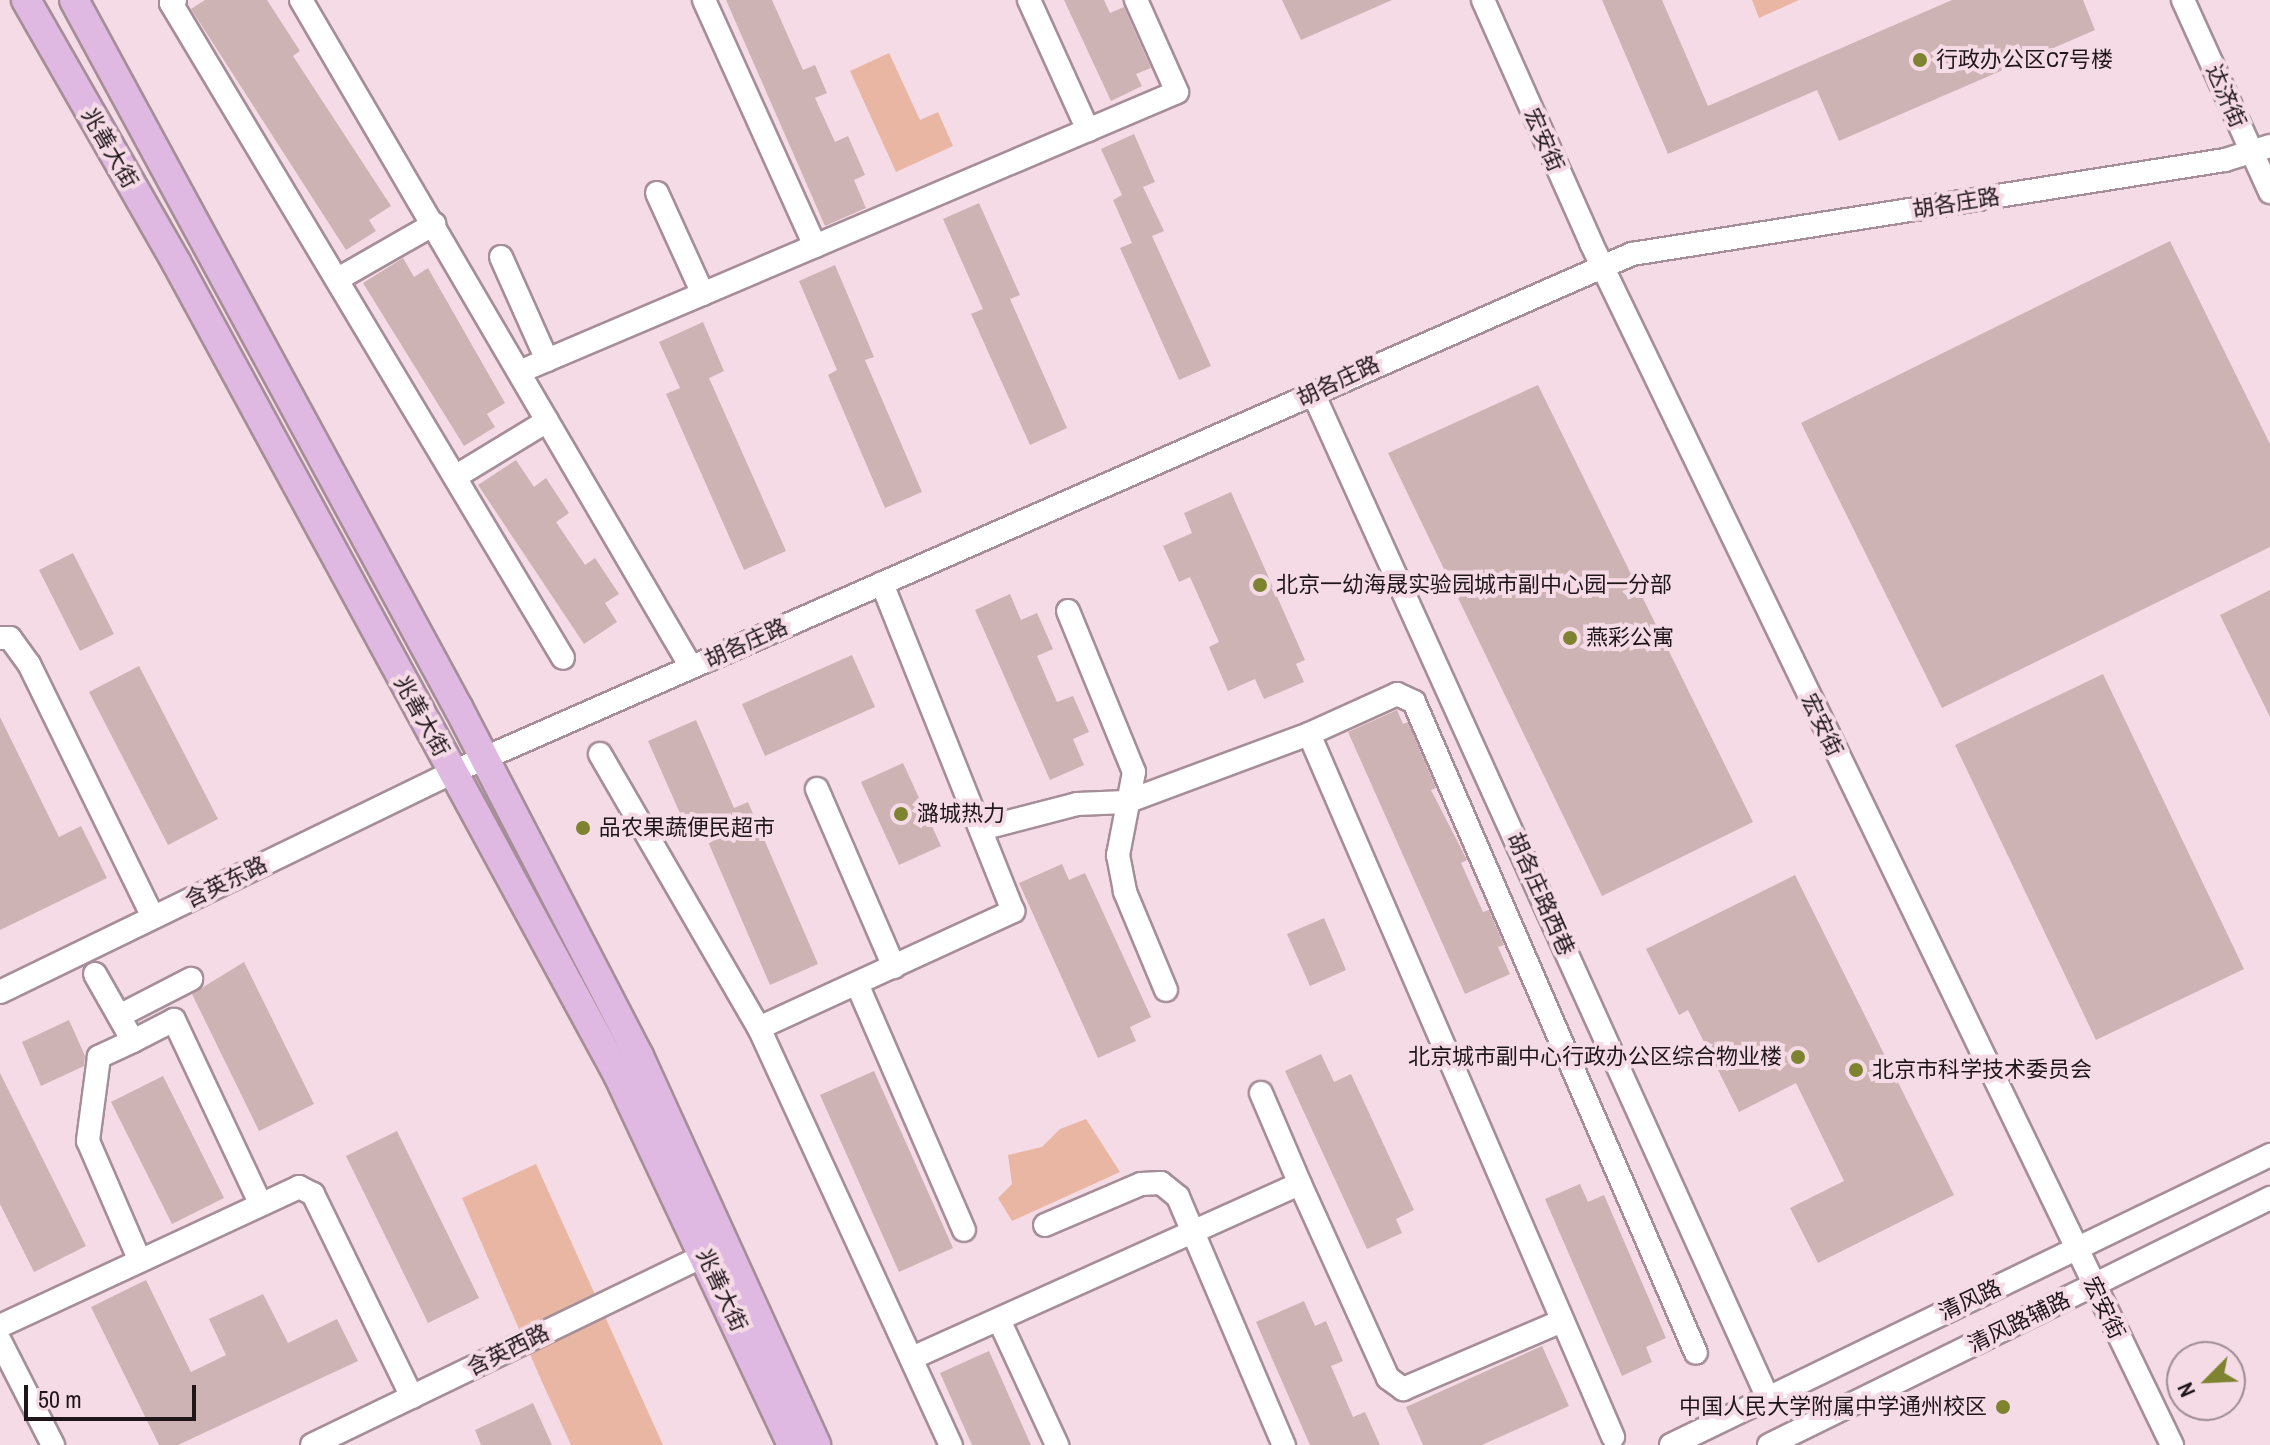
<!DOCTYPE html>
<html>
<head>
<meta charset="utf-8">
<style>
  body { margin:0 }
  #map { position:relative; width:2270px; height:1445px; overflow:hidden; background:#f5dbe6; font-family:"Archivo Narrow","Noto Sans SC",sans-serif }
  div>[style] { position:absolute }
  .green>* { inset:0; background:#eab6a4 }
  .building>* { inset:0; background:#ceb3b4 }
  .roads { filter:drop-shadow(2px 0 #a58e98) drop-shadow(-2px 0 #a58e98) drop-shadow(0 2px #a58e98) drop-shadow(0 -2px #a58e98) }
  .minor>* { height:22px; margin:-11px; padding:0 11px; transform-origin:11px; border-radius:11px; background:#fff }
  .major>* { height:28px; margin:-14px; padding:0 14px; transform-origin:14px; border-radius:14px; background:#e0b9e2 }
  .dots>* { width:22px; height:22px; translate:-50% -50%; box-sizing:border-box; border:4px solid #f5dbe6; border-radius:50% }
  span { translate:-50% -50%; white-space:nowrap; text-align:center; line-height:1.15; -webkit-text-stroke:8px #f5dbe6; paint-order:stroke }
  .poi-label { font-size:22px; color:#1f161a }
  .left { translate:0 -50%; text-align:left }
  .right { translate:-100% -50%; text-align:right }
  .street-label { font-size:22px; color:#1f161a }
  .north { position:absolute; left:2166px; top:1341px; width:80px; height:80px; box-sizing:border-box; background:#f5dbe6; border:2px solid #9f8c94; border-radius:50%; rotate:246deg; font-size:22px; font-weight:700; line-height:32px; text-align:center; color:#1f161a }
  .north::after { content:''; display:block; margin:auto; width:28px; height:36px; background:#7d832f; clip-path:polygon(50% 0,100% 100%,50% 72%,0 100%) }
  .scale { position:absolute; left:24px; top:1385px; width:172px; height:36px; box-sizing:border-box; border:4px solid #1f161a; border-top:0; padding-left:10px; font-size:24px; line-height:28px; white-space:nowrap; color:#1f161a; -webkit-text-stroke:6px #f5dbe6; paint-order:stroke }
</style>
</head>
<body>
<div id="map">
  <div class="green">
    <div style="clip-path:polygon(1752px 0,1799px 0,1759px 18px)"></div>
    <div style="clip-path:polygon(889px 53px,920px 120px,938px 112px,953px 146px,896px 172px,850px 71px)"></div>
    <div style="clip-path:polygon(1086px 1119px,1120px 1172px,1012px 1221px,998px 1198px,1012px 1184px,1008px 1155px,1042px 1147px,1060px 1129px)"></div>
    <div style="clip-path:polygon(536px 1164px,663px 1445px,571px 1445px,542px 1382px,462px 1198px)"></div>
  </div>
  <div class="building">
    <div style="clip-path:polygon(205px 0,267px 0,300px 51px,293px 56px,391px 206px,369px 220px,376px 231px,346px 250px,191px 9px)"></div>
    <div style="clip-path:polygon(726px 0,772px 0,803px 70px,815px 65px,827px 93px,815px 98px,835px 142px,848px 136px,865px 175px,854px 180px,866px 208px,825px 226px)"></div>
    <div style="clip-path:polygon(1064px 0,1104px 0,1110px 13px,1124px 7px,1151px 68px,1136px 74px,1142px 86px,1111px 101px)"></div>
    <div style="clip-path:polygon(1282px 0,1392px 0,1301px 40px)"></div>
    <div style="clip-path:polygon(1602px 0,1662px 0,1708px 106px,1952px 0,2083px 0,2095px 30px,1839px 141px,1817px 90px,1668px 154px)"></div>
    <div style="clip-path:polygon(1134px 134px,1155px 182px,1143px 187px,1164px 231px,1152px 236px,1211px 366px,1179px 380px,1120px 248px,1132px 243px,1113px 200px,1122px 195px,1101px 149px)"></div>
    <div style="clip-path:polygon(979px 203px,1020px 295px,1010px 299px,1067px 428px,1030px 445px,971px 314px,983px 309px,943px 219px)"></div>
    <div style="clip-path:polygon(2170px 241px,2270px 444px,2270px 547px,1942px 708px,1801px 423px)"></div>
    <div style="clip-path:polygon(403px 258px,414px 277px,428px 268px,505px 403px,487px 414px,495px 427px,464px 446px,363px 283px)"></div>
    <div style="clip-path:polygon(835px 265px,874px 357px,865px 360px,922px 492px,885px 508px,828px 375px,837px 370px,799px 281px)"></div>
    <div style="clip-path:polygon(703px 322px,724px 371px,709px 378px,786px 551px,744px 570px,666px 394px,680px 388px,659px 342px)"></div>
    <div style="clip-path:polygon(1538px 385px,1753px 822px,1602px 896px,1388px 453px)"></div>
    <div style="clip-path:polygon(516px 460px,534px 487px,546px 478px,569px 513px,556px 522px,585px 565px,595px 558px,619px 594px,605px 603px,617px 622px,584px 644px,478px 485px)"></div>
    <div style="clip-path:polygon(1231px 492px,1305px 660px,1296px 664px,1304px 682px,1264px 699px,1255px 679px,1228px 691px,1209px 647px,1219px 642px,1190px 577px,1179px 582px,1163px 546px,1192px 533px,1184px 513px)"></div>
    <div style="clip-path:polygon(73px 553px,114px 634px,80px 651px,39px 570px)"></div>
    <div style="clip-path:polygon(2270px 590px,2270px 717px,2220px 615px)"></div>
    <div style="clip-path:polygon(1010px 594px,1021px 620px,1037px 613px,1053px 649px,1037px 656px,1057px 702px,1073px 696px,1089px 732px,1073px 739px,1084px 765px,1050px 780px,975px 610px)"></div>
    <div style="clip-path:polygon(852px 655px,875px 707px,765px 756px,742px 704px)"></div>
    <div style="clip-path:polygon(139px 666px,218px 819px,168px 845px,89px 692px)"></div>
    <div style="clip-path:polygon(2103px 674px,2244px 969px,2096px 1040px,1955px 745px)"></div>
    <div style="clip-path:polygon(1397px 710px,1403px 724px,1408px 722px,1436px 788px,1431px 790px,1467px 860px,1461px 863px,1483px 912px,1489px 910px,1504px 945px,1498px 947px,1510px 974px,1465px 994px,1348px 732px)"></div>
    <div style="clip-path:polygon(0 717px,59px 837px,81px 826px,107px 878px,0 930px)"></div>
    <div style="clip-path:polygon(696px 720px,734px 808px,748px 802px,818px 964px,770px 985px,696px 814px,683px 820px,648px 741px)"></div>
    <div style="clip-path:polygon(903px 763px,941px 846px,899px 865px,861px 782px)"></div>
    <div style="clip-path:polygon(1062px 864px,1069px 880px,1085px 873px,1151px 1017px,1130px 1027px,1136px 1041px,1098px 1058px,1019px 883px)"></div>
    <div style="clip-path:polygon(1795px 875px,1954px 1195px,1818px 1263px,1790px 1208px,1844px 1181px,1796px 1083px,1739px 1112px,1688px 1010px,1679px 1015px,1646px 949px)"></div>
    <div style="clip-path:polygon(1324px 918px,1346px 970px,1310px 986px,1287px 934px)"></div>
    <div style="clip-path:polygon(244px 962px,314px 1104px,259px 1131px,192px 994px)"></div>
    <div style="clip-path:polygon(69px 1020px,85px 1056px,84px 1066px,41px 1086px,22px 1042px)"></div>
    <div style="clip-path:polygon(1321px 1054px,1334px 1082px,1351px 1074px,1414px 1210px,1396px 1219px,1402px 1233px,1367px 1249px,1285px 1071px)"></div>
    <div style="clip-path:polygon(874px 1071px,953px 1248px,899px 1272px,820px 1095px)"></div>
    <div style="clip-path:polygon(0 1073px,86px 1246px,34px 1272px,0 1204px)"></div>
    <div style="clip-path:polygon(163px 1076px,224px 1198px,172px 1224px,111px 1102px)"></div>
    <div style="clip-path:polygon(397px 1131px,479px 1298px,428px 1323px,346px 1156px)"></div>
    <div style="clip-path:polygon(1580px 1184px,1588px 1202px,1604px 1195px,1666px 1338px,1646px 1347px,1652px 1362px,1622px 1376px,1545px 1199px)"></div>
    <div style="clip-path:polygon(146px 1280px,191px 1372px,226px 1355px,209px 1319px,263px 1294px,288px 1343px,337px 1319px,358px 1361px,178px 1445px,159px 1445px,91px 1307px)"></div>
    <div style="clip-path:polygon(1304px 1301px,1315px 1326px,1326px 1321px,1343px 1361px,1331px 1366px,1353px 1417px,1365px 1412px,1380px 1445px,1310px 1445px,1256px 1322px)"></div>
    <div style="clip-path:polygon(1542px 1346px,1569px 1406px,1482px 1445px,1423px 1445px,1406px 1407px)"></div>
    <div style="clip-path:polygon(989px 1351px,1031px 1445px,972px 1445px,940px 1373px)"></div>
    <div style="clip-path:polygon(533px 1403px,552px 1445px,481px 1445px,475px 1430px)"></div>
  </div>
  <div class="roads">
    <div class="minor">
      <div style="left:175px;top:0;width:5px;rotate:143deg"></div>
      <div style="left:171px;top:3px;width:763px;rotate:59.1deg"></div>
      <div style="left:301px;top:0;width:773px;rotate:59.68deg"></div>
      <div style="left:704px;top:0;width:270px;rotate:65.7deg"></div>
      <div style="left:1029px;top:0;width:143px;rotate:65.6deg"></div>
      <div style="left:1483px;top:0;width:266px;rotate:66deg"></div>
      <div style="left:1591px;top:243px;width:1335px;rotate:64.2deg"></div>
      <div style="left:2183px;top:0;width:211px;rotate:65.6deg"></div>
      <div style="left:657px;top:193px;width:111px;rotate:65.5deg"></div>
      <div style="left:501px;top:257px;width:113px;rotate:65.9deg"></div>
      <div style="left:338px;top:279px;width:111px;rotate:-29.8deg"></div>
      <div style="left:519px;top:372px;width:715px;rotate:-23.05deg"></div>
      <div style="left:1177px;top:92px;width:101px;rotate:-114deg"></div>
      <div style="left:1313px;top:393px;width:1101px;rotate:65.65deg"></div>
      <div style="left:455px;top:477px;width:108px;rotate:-31.3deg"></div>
      <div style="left:1068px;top:611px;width:174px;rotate:67.7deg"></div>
      <div style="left:1134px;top:772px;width:85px;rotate:100.9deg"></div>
      <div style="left:1118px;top:855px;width:38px;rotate:79deg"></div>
      <div style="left:1125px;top:892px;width:106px;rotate:67.3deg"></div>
      <div style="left:0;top:638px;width:10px"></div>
      <div style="left:10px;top:638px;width:32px;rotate:54deg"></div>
      <div style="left:29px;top:664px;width:282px;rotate:63.9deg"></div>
      <div style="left:1309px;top:734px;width:766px;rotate:66.61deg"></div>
      <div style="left:600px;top:754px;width:317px;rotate:59.9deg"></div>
      <div style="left:759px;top:1028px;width:459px;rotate:65.3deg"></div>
      <div style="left:817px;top:789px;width:194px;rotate:66.6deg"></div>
      <div style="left:981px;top:829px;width:99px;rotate:-14.6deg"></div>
      <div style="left:1077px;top:804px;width:49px;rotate:-2.3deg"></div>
      <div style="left:1126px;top:802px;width:195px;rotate:-20.4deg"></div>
      <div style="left:1309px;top:734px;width:97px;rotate:-24.4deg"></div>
      <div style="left:1397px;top:694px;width:19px;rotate:25deg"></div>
      <div style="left:1414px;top:702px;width:709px;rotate:66.58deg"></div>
      <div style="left:95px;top:974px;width:77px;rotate:60.4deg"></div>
      <div style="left:133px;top:1041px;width:38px;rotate:155deg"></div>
      <div style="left:99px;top:1057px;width:85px;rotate:97.5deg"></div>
      <div style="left:88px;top:1141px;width:129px;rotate:66.6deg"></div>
      <div style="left:857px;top:984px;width:268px;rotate:66.5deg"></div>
      <div style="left:0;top:992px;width:504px;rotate:-25.9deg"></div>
      <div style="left:453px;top:772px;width:1288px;rotate:-23.72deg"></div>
      <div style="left:1632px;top:254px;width:600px;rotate:-9.01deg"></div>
      <div style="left:2225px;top:160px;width:47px;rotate:-17.3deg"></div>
      <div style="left:121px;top:1015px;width:79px;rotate:-27.2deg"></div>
      <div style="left:759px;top:1028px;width:280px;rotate:-24.7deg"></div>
      <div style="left:1013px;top:911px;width:353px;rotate:-111.8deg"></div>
      <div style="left:133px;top:1041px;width:46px;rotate:-27.1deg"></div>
      <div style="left:174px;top:1020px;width:202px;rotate:64.8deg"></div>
      <div style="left:1261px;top:1093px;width:99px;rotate:66.8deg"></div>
      <div style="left:1045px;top:1225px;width:104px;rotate:-23.1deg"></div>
      <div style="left:1141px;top:1184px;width:20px;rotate:-3deg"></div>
      <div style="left:1161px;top:1183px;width:22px;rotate:39deg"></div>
      <div style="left:1178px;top:1197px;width:270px;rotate:66.9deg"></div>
      <div style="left:1000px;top:1322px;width:136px;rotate:65.1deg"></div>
      <div style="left:0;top:1326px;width:330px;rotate:-24.9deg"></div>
      <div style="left:299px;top:1187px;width:16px;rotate:27deg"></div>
      <div style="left:313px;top:1194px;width:226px;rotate:64deg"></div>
      <div style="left:0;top:1341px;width:117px;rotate:63deg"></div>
      <div style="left:912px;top:1358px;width:425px;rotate:-24.2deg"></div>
      <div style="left:1300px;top:1184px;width:213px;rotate:65.6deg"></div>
      <div style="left:1388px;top:1378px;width:19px;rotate:36deg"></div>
      <div style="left:1403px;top:1389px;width:173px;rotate:-23.2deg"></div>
      <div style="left:312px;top:1445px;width:437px;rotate:-25.8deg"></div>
      <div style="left:1671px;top:1445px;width:666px;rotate:-25.83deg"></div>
      <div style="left:1769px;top:1445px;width:559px;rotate:-26.24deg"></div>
    </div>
    <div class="major">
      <div style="left:26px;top:0;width:302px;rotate:60.2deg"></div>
      <div style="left:176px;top:262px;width:925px;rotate:61.47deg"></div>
      <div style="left:618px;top:1075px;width:409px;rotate:64.8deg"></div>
      <div style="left:74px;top:0;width:807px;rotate:61.5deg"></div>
      <div style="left:459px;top:709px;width:391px;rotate:62.6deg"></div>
      <div style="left:639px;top:1056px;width:427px;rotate:65.5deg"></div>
    </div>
  </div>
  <div class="dots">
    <div style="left:1920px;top:60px;background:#7d832f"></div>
    <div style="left:1260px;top:585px;background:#7d832f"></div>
    <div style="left:1570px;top:638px;background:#7d832f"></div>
    <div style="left:901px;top:814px;background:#7d832f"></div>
    <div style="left:583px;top:828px;background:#7d832f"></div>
    <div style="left:1798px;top:1057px;background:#7d832f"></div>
    <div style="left:1856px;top:1070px;background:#7d832f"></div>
    <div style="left:2003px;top:1407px;background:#7d832f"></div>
  </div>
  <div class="poi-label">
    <span class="left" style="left:1936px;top:60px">行政办公区C7号楼</span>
    <span class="left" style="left:1276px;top:585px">北京一幼海晟实验园城市副中心园一分部</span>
    <span class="left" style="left:1586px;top:638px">燕彩公寓</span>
    <span class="left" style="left:917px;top:814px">潞城热力</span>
    <span class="left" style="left:599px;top:828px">品农果蔬便民超市</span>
    <span class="right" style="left:1782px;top:1057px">北京城市副中心行政办公区综合物业楼</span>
    <span class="left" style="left:1872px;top:1070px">北京市科学技术委员会</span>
    <span class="right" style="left:1987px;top:1407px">中国人民大学附属中学通州校区</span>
  </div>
  <div class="street-label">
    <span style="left:2226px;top:96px;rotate:66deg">达济街</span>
    <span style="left:1544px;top:140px;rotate:66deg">宏安街</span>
    <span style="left:110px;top:148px;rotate:60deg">兆善大街</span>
    <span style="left:1956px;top:203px;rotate:-9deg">胡各庄路</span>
    <span style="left:1338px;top:381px;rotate:-25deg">胡各庄路</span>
    <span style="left:746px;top:643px;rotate:-24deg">胡各庄路</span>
    <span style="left:422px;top:716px;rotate:61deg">兆善大街</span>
    <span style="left:1822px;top:725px;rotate:64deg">宏安街</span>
    <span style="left:226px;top:882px;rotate:-26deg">含英东路</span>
    <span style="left:1541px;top:894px;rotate:66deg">胡各庄路西巷</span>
    <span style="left:722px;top:1290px;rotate:65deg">兆善大街</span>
    <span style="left:1970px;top:1300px;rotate:-25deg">清风路</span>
    <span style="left:2104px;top:1308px;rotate:64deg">宏安街</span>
    <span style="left:2019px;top:1322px;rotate:-26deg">清风路辅路</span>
    <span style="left:508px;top:1350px;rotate:-26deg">含英西路</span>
  </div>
  <div class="north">N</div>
  <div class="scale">50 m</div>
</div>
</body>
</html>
